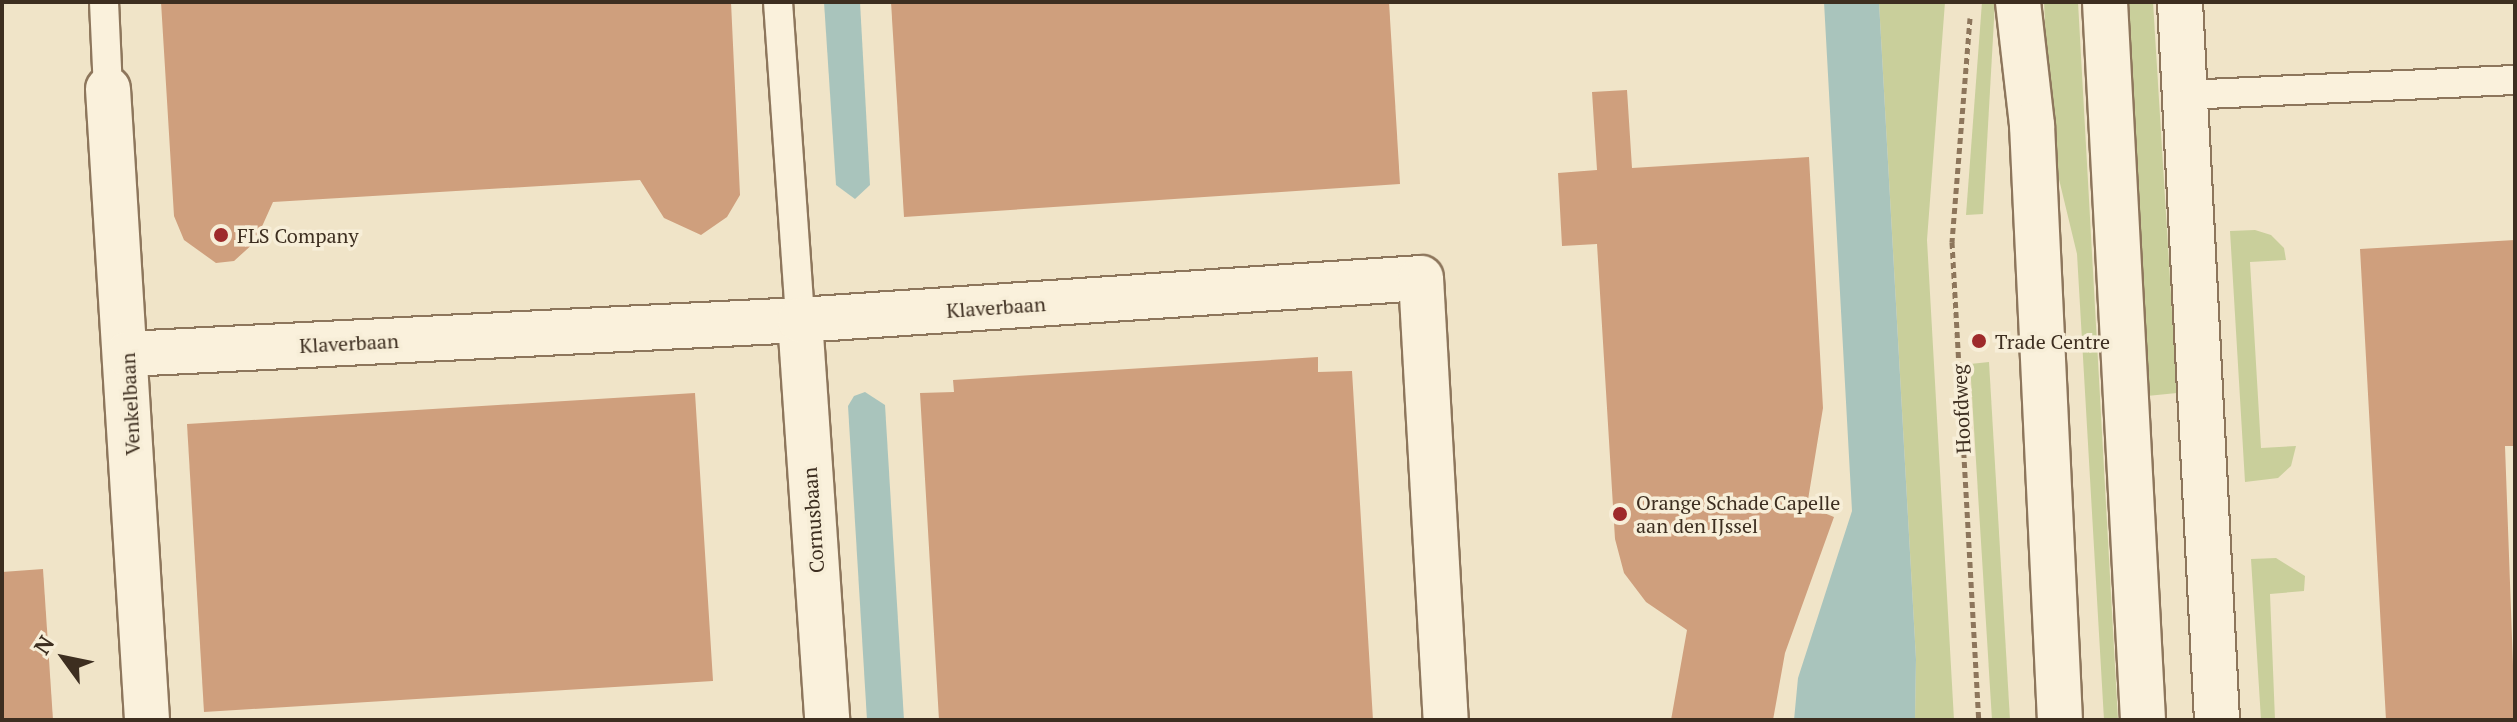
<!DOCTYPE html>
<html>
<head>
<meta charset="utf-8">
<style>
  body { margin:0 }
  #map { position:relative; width:2517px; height:722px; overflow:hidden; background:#f0e4c8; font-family:"PT Serif",serif }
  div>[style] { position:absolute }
  .green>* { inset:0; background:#c9cf9b }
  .water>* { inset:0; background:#a9c4bc }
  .building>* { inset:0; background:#cf9f7d }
  .path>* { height:5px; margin-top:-2.5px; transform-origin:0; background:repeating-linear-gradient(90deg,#8d765c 0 6px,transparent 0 10px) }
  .roads { filter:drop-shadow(2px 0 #8d765c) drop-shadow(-2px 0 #8d765c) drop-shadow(0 2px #8d765c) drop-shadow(0 -2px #8d765c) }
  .lane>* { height:28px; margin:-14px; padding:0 14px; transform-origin:14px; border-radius:14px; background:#faf1dc }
  .street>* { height:44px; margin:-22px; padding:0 22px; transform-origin:22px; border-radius:22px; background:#faf1dc }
  .secondary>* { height:44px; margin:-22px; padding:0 22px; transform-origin:22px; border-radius:22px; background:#faf1dc }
  .dots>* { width:22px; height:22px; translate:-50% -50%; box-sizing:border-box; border:4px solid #f7eed8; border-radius:50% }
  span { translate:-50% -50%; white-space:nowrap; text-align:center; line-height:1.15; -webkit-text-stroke:7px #f7eed8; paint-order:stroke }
  .poi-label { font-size:20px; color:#3d2e20 }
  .left { translate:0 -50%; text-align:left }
  .street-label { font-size:20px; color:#3d2e20 }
  .frame { position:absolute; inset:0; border:4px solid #3d2e20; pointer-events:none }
  .north { position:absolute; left:24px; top:618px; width:80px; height:80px; -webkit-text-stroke:6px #f7eed8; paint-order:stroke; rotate:303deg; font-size:22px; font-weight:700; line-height:32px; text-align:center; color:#3d2e20 }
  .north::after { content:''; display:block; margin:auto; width:28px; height:36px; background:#3d2e20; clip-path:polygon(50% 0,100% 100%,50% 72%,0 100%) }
</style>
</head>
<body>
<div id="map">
  <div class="green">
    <div style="clip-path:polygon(1879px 2px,1945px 2px,1927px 240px,1954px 720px,1915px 720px,1916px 659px)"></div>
    <div style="clip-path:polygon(1982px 2px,1995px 2px,1983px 214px,1966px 215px)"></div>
    <div style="clip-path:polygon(2044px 2px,2078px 2px,2118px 720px,2104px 720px,2077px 254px,2051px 146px)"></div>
    <div style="clip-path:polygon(2126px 2px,2153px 2px,2177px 393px,2147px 396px)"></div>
    <div style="clip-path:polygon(2255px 230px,2271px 235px,2284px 248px,2286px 260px,2250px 262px,2261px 448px,2296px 446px,2291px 466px,2278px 478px,2245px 482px,2230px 231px)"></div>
    <div style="clip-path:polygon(1989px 362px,2010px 720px,1992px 720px,1970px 364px)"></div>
    <div style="clip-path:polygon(2276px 558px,2305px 576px,2304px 591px,2270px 594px,2275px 720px,2261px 720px,2251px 559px)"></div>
  </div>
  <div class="water">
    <div style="clip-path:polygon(824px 2px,860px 2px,870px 185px,855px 199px,836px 185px)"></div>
    <div style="clip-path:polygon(1824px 2px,1879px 2px,1916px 659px,1915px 720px,1794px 720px,1798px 678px,1852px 511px)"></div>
    <div style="clip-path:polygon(865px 392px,885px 405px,904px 720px,867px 720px,848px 406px,854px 396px)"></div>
  </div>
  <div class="building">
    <div style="clip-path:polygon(161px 2px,731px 2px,740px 195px,727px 217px,701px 235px,664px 218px,640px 180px,273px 202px,255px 242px,234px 261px,216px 263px,184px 240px,174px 216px)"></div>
    <div style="clip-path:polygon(891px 2px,1389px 2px,1400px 184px,904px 217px)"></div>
    <div style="clip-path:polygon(1627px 90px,1632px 168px,1809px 157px,1823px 408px,1807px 506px,1834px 517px,1785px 653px,1773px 720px,1671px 720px,1687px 630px,1646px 602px,1624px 573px,1615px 539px,1597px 244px,1562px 246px,1558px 173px,1597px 170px,1592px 92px)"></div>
    <div style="clip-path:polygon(2515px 240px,2515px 446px,2505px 446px,2515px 720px,2386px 720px,2360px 249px)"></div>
    <div style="clip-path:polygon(1318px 357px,1318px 372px,1352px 371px,1373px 720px,939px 720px,920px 393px,954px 392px,953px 380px)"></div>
    <div style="clip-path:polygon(695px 393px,713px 681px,204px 712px,187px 424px)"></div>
    <div style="clip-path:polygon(43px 569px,53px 720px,2px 720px,2px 572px)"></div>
  </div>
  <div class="path">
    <div style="left:1970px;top:18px;width:225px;rotate:94.6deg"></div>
    <div style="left:1952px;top:242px;width:479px;rotate:86.8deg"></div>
  </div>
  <div class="roads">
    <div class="lane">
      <div style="left:104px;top:2px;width:87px;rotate:87.4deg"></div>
      <div style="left:778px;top:2px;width:319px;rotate:86deg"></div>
      <div style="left:2184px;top:95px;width:331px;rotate:-2.6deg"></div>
    </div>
    <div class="street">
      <div style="left:2180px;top:2px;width:719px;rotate:87.05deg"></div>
      <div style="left:108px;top:89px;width:632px;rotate:86.46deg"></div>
      <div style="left:800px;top:320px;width:401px;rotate:86.1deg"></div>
      <div style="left:127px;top:354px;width:674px;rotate:-2.89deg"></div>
      <div style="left:800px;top:320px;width:622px;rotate:-3.87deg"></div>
      <div style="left:1421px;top:278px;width:443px;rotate:86.8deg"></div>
    </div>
    <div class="secondary">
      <div style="left:2018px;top:2px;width:124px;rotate:83.5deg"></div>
      <div style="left:2032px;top:125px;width:596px;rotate:87.31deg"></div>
      <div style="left:2105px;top:2px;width:719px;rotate:86.97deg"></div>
    </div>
  </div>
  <div class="dots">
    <div style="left:221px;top:235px;background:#9e2a2b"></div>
    <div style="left:1979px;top:341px;background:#9e2a2b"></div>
    <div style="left:1620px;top:514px;background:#9e2a2b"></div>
  </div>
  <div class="poi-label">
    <span class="left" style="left:237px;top:235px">FLS Company</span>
    <span class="left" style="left:1995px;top:341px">Trade Centre</span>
    <span class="left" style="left:1636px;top:514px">Orange Schade Capelle<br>aan den IJssel</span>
  </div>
  <div class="street-label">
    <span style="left:996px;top:307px;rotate:-4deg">Klaverbaan</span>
    <span style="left:349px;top:343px;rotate:-3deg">Klaverbaan</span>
    <span style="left:130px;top:404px;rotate:-93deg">Venkelbaan</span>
    <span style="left:1961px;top:409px;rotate:-93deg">Hoofdweg</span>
    <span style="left:813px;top:520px;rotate:-94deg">Cornusbaan</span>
  </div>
  <div class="frame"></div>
  <div class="north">N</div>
</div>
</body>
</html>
